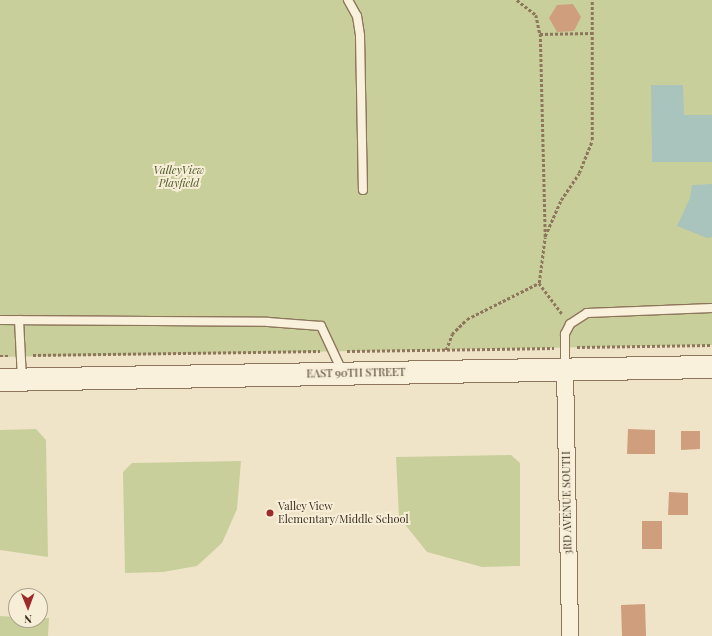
<!DOCTYPE html>
<html>
<head>
<meta charset="utf-8">
<style>
  body { margin:0 }
  #map { position:relative; width:712px; height:636px; overflow:hidden; background:#f0e4c8; font-family:"Playfair Display",serif }
  div>[style] { position:absolute }
  .green>* { inset:0; background:#c9cf9b }
  .water>* { inset:0; background:#a9c4bc }
  .building>* { inset:0; background:#cf9f7d }
  .path>* { height:2.5px; margin-top:-1.25px; transform-origin:0; background:repeating-linear-gradient(90deg,#8d765c 0 3px,transparent 0 5px) }
  .roads { filter:drop-shadow(1px 0 #8d765c) drop-shadow(-1px 0 #8d765c) drop-shadow(0 1px #8d765c) drop-shadow(0 -1px #8d765c) }
  .lane>* { height:8px; margin:-4px; padding:0 4px; transform-origin:4px; border-radius:4px; background:#faf1dc }
  .street>* { height:16px; margin:-8px; padding:0 8px; transform-origin:8px; border-radius:8px; background:#faf1dc }
  .secondary>* { height:22px; margin:-11px; padding:0 11px; transform-origin:11px; border-radius:11px; background:#faf1dc }
  .dots>* { width:11px; height:11px; translate:-50% -50%; box-sizing:border-box; border:2px solid #f7eed8; border-radius:50% }
  span { translate:-50% -50%; white-space:nowrap; text-align:center; line-height:1.15; -webkit-text-stroke:4px #f7eed8; paint-order:stroke }
  .park-label { font-size:11px; color:#4d5a26; font-style:italic }
  .street-label { font-size:11px; color:#3d2e20 }
  .poi-label { font-size:11px; color:#3d2e20 }
  .left { translate:0 -50%; text-align:left }
  .north { position:absolute; left:8px; top:588px; width:40px; height:40px; box-sizing:border-box; background:#f7eed8; border:1px solid #ada18e; border-radius:50%; rotate:179deg; font-size:11px; font-weight:700; line-height:16px; text-align:center; color:#3d2e20 }
  .north::after { content:''; display:block; margin:auto; width:14px; height:18px; background:#9e2a2b; clip-path:polygon(50% 0,100% 100%,50% 72%,0 100%) }
</style>
</head>
<body>
<div id="map">
  <div class="green">
    <div style="clip-path:polygon(0 0,712px 0,712px 345px,0 357px)"></div>
    <div style="clip-path:polygon(36px 429px,46px 440px,48px 557px,0 550px,0 430px)"></div>
    <div style="clip-path:polygon(511px 455px,520px 463px,520px 566px,482px 567px,427px 552px,399px 517px,396px 457px)"></div>
    <div style="clip-path:polygon(241px 461px,237px 509px,222px 543px,197px 566px,163px 572px,125px 573px,123px 472px,132px 463px)"></div>
    <div style="clip-path:polygon(0 616px,16px 617px,16px 620px,49px 618px,48px 636px,0 636px)"></div>
  </div>
  <div class="water">
    <div style="clip-path:polygon(651px 85px,683px 85px,684px 115px,712px 115px,712px 162px,652px 162px)"></div>
    <div style="clip-path:polygon(712px 184px,712px 237px,707px 238px,677px 226px,690px 198px,692px 185px)"></div>
  </div>
  <div class="building">
    <div style="clip-path:polygon(573px 4px,581px 17px,574px 31px,557px 32px,549px 18px,557px 5px)"></div>
    <div style="clip-path:polygon(628px 429px,655px 430px,655px 454px,627px 454px)"></div>
    <div style="clip-path:polygon(681px 431px,700px 431px,700px 449px,681px 450px)"></div>
    <div style="clip-path:polygon(669px 492px,688px 493px,688px 515px,668px 515px)"></div>
    <div style="clip-path:polygon(642px 521px,662px 521px,662px 549px,642px 549px)"></div>
    <div style="clip-path:polygon(645px 604px,646px 636px,622px 636px,621px 605px)"></div>
  </div>
  <div class="path">
    <div style="left:517px;top:0;width:24px;rotate:38deg"></div>
    <div style="left:536px;top:15px;width:19px;rotate:78deg"></div>
    <div style="left:540px;top:34px;width:52px;rotate:-1.1deg"></div>
    <div style="left:545px;top:236px;width:39px;rotate:-66deg"></div>
    <div style="left:561px;top:200px;width:32px;rotate:-56deg"></div>
    <div style="left:579px;top:173px;width:35px;rotate:-68deg"></div>
    <div style="left:592px;top:140px;width:140px;rotate:-90deg"></div>
    <div style="left:539px;top:283px;width:46px;rotate:-82.6deg"></div>
    <div style="left:545px;top:237px;width:203px;rotate:-91.4deg"></div>
    <div style="left:577px;top:347px;width:135px;rotate:-0.8deg"></div>
    <div style="left:446px;top:350px;width:17px;rotate:-69deg"></div>
    <div style="left:452px;top:334px;width:21px;rotate:-45deg"></div>
    <div style="left:467px;top:319px;width:80px;rotate:-26.6deg"></div>
    <div style="left:539px;top:283px;width:39px;rotate:53deg"></div>
    <div style="left:347px;top:351px;width:207px;rotate:-0.8deg"></div>
    <div style="left:33px;top:355px;width:287px;rotate:-0.8deg"></div>
    <div style="left:0;top:356px;width:10px"></div>
  </div>
  <div class="roads">
    <div class="lane">
      <div style="left:348px;top:0;width:18px;rotate:61deg"></div>
      <div style="left:357px;top:16px;width:20px;rotate:81deg"></div>
      <div style="left:360px;top:36px;width:154px;rotate:88.9deg"></div>
      <div style="left:0;top:320px;width:268px;rotate:0.4deg"></div>
      <div style="left:268px;top:322px;width:53px;rotate:4.3deg"></div>
      <div style="left:321px;top:326px;width:52px;rotate:64.9deg"></div>
      <div style="left:19px;top:320px;width:59px;rotate:87.1deg"></div>
      <div style="left:565px;top:368px;width:34px;rotate:-90deg"></div>
      <div style="left:565px;top:334px;width:11px;rotate:-63deg"></div>
      <div style="left:570px;top:324px;width:20px;rotate:-33deg"></div>
      <div style="left:587px;top:313px;width:125px;rotate:-2.3deg"></div>
    </div>
    <div class="street">
      <div style="left:565px;top:369px;width:267px;rotate:88.9deg"></div>
    </div>
    <div class="secondary">
      <div style="left:0;top:380px;width:712px;rotate:-1.05deg"></div>
    </div>
  </div>
  <div class="dots">
    <div style="left:270px;top:513px;background:#9e2a2b"></div>
  </div>
  <div class="park-label">
    <span style="left:179px;top:177px">ValleyView<br>Playfield</span>
  </div>
  <div class="street-label">
    <span style="left:356px;top:373px;rotate:-1deg">EAST 90TH STREET</span>
    <span style="left:567px;top:503px;rotate:-91deg">3RD AVENUE SOUTH</span>
  </div>
  <div class="poi-label">
    <span class="left" style="left:278px;top:513px">Valley View<br>Elementary/Middle School</span>
  </div>
  <div class="north">N</div>
</div>
</body>
</html>
